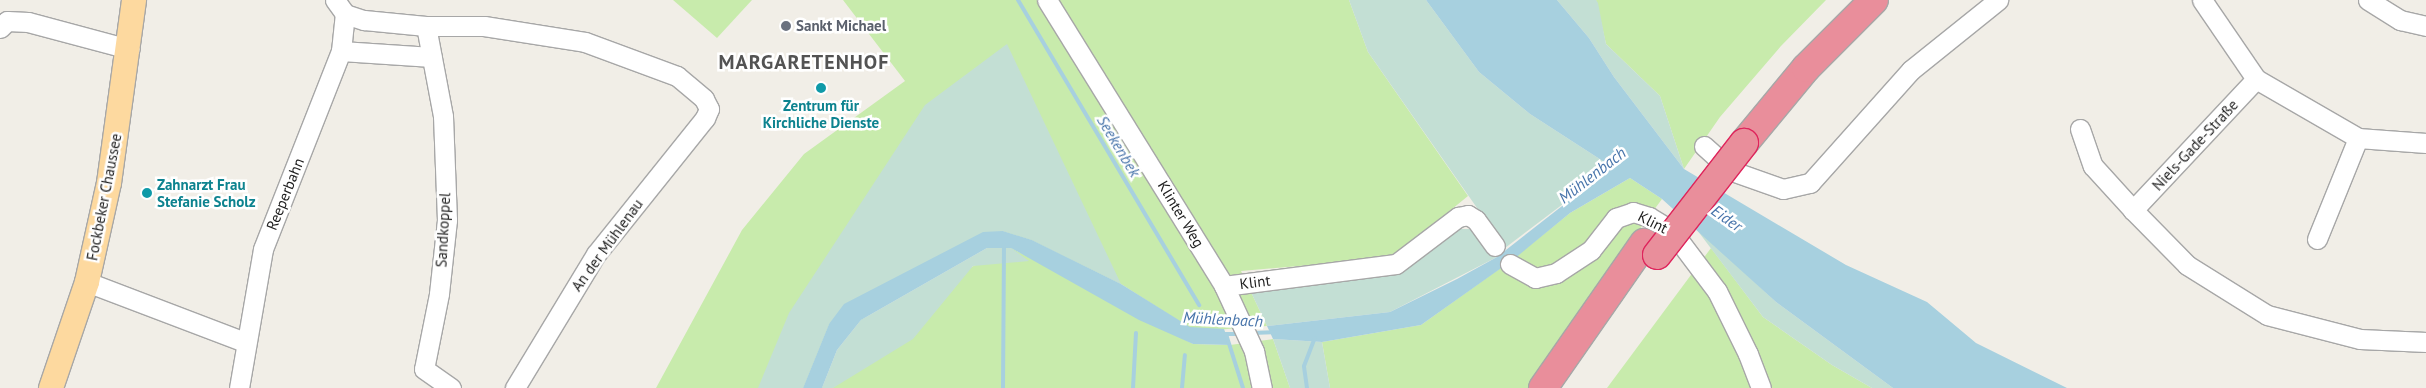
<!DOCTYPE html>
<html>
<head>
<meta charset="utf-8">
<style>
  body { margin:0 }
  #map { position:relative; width:2426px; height:388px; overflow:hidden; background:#f1eee7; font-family:"PT Sans",sans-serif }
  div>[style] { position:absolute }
  .grass>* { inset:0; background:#c8ebac }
  .wetland>* { inset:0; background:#c3dfd4 }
  .water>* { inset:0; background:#a7d0df }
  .stream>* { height:4px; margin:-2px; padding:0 2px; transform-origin:2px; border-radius:2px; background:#a7d0df }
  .roads { filter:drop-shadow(1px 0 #a7a7a7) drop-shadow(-1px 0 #a7a7a7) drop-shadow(0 1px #a7a7a7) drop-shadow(0 -1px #a7a7a7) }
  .minor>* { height:19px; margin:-9.5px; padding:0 9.5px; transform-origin:9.5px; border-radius:9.5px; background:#fff }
  .major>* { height:24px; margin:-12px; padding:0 12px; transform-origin:12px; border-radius:12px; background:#fdd99f }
  .highway>* { height:28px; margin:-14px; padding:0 14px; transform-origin:14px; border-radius:14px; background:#e98e9b }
  .bridges { filter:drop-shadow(1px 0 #de255c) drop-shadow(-1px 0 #de255c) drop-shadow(0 1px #de255c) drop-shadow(0 -1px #de255c) }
  .highway-bridge>* { height:28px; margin:-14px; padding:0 14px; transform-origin:14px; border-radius:14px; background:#e98e9b }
  .dots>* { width:14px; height:14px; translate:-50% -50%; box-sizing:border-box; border:2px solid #fff; border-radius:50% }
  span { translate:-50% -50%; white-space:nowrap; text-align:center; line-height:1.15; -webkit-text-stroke:5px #fff; paint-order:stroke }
  .worship-label { font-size:15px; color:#5b616d; font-weight:700 }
  .left { translate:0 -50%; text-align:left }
  .culture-label { font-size:15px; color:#0d838f; font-weight:700 }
  .street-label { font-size:15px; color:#202020 }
  .water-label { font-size:16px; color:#4774aa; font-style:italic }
  .district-label { font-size:20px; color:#535353; font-weight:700; letter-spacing:1px }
</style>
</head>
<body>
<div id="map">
  <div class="grass">
    <div style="clip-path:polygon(673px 0,752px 0,717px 38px)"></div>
    <div style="clip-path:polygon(843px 0,1349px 0,1368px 52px,1468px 196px,1392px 258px,1241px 271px,1267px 326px,1214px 330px,1190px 328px,1121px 284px,1032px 240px,1003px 231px,984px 232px,844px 304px,829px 324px,803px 388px,656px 388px,742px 230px,804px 154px,905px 81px)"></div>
    <div style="clip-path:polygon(1596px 0,1826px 0,1781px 46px,1720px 117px,1684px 169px,1660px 96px,1606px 44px)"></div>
    <div style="clip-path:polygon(1630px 178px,1662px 199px,1564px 332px,1529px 388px,1330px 388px,1322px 342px,1421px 325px,1509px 262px,1570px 213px)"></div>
    <div style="clip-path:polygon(1011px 248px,1193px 344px,1230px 345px,1273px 339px,1290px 388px,822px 388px,861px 320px)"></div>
    <div style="clip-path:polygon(1711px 248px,1763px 317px,1832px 365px,1872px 388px,1607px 388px)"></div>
  </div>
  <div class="wetland">
    <div style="clip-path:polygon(1349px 0,1426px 0,1479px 72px,1530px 114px,1612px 167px,1505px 248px,1368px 52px)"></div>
    <div style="clip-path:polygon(1557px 0,1596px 0,1598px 3px,1606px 44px,1660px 96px,1684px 169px,1614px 77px,1589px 38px)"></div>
    <div style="clip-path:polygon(1007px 44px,1121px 284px,1032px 240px,1003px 231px,829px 324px,803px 388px,758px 388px,789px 313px,925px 105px)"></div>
    <div style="clip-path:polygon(1694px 226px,1776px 302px,1893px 388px,1872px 388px,1832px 365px,1763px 317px)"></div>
    <div style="clip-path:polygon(1451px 229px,1471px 229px,1497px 257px,1390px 312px,1267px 326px,1249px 288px,1397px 270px)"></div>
    <div style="clip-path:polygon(987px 248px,1011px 248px,1029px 261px,973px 266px,913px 339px,833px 388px,822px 388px,837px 350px,861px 320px)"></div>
    <div style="clip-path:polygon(1273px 339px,1322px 342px,1330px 388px,1290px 388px)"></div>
  </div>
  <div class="water">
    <div style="clip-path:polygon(1426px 0,1557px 0,1589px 38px,1614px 77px,1684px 169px,1846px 265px,1927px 302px,1976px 343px,2067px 388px,1893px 388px,1776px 302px,1662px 199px,1630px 178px,1570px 213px,1514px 259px,1421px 325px,1322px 342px,1273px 339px,1267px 326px,1390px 312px,1457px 279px,1497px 257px,1612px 167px,1530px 114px,1479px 72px)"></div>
    <div style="clip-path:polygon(1003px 231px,1032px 240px,1121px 284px,1190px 327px,1224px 329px,1230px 345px,1193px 344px,1139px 320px,1011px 248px,987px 248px,861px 320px,837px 350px,822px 388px,803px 388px,829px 324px,844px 304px,983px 232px)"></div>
  </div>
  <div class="stream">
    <div style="left:1018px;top:0;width:355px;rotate:59.3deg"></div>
    <div style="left:1252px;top:333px;width:23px;rotate:-2deg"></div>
    <div style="left:1222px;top:334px;width:18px"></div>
    <div style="left:1226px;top:334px;width:57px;rotate:72.5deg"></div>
    <div style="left:1003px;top:388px;width:144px;rotate:-89.6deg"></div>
    <div style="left:1133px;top:388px;width:55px;rotate:-86.9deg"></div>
    <div style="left:1182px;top:388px;width:33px;rotate:-85deg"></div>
    <div style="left:1307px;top:388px;width:22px;rotate:-98deg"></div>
    <div style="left:1304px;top:366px;width:30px;rotate:-69deg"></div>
  </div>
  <div class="roads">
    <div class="minor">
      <div style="left:335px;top:0;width:17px;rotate:54deg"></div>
      <div style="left:345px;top:14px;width:20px;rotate:18deg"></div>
      <div style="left:364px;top:20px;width:62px;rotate:5.5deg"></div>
      <div style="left:426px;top:26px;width:92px;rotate:79.3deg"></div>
      <div style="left:443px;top:116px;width:104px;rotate:87.8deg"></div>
      <div style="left:447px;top:220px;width:74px;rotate:96.2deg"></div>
      <div style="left:439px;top:294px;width:76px;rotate:101.3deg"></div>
      <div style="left:424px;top:369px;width:33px;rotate:35deg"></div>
      <div style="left:1047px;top:0;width:336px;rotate:58.2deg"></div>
      <div style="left:1224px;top:286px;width:72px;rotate:65.2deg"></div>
      <div style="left:1254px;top:351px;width:38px;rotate:78deg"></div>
      <div style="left:2202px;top:0;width:96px;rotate:55.6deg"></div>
      <div style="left:2256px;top:79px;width:118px;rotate:30deg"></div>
      <div style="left:2358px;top:138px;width:68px;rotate:4.2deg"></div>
      <div style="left:2368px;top:0;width:38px;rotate:32deg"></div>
      <div style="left:2400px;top:20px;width:27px;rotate:13deg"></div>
      <div style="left:426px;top:26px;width:58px"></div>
      <div style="left:484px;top:26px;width:102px;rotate:9deg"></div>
      <div style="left:585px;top:42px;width:98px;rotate:20.3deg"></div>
      <div style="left:677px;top:76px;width:35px;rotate:40deg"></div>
      <div style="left:704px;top:99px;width:11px;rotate:63deg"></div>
      <div style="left:709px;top:109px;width:10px;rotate:114deg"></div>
      <div style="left:705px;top:118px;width:174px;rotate:128.7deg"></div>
      <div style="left:596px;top:254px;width:157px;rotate:121.2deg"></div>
      <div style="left:0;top:28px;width:10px;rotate:-45deg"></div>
      <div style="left:7px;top:21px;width:21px;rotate:3deg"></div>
      <div style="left:28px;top:22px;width:105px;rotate:15deg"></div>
      <div style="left:341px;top:51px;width:91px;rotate:3.8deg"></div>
      <div style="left:2256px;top:79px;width:180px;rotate:133.2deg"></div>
      <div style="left:2133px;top:210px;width:77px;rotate:45.5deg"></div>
      <div style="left:2187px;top:265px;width:94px;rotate:32deg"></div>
      <div style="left:2267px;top:315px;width:96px;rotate:14.5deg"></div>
      <div style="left:2360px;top:339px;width:66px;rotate:2.6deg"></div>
      <div style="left:2080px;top:129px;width:39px;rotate:71deg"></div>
      <div style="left:2093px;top:166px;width:59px;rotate:47.7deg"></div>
      <div style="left:1704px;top:146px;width:38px;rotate:42deg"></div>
      <div style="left:1732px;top:171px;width:54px;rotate:19.4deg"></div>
      <div style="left:1783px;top:189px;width:28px;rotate:-13deg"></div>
      <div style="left:1810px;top:183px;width:152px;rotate:-48.2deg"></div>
      <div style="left:1911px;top:70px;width:112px;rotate:-38.8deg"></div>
      <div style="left:2317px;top:239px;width:109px;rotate:-67.9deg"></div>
      <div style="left:1510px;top:264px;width:29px;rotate:29deg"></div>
      <div style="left:1535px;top:278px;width:22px;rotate:-13deg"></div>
      <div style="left:1556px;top:273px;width:42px;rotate:-33.3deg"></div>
      <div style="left:1591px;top:250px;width:41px;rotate:-52deg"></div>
      <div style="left:1616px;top:218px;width:18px;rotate:-19deg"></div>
      <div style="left:1633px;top:212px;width:17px;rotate:17deg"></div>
      <div style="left:1649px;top:217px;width:26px;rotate:31deg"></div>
      <div style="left:1671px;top:230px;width:76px;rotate:53deg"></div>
      <div style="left:1717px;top:291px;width:70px;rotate:63.8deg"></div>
      <div style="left:1748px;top:354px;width:36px;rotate:69deg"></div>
      <div style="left:87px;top:282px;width:169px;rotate:20.8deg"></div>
      <div style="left:1224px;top:286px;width:173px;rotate:-7.3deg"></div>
      <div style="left:1396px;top:264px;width:78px;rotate:-37.2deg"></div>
      <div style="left:1458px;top:217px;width:10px;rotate:-11deg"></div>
      <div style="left:1468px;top:215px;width:9px;rotate:32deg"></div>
      <div style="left:1476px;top:220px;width:32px;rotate:54deg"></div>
      <div style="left:239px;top:388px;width:141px;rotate:-80.2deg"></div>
      <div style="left:263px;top:249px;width:213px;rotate:-68.5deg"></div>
      <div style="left:341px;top:51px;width:37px;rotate:-84deg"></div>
    </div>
    <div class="major">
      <div style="left:51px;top:388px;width:112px;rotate:-71.2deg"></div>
      <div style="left:87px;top:282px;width:101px;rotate:-77.5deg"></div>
      <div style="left:109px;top:183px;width:185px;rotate:-82.2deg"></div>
    </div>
    <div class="highway">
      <div style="left:1744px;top:143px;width:97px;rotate:-50.4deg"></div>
      <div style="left:1806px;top:68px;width:96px;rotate:-45deg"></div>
      <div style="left:1543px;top:388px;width:177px;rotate:-55.1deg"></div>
    </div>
  </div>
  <div class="bridges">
    <div class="highway-bridge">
      <div style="left:1657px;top:255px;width:142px;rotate:-52.2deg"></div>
    </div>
  </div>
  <div class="dots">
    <div style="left:786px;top:26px;background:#6b7280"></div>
    <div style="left:821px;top:88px;background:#0f9aa8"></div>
    <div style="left:147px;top:193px;background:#0f9aa8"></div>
  </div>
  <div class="worship-label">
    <span class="left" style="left:796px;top:26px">Sankt Michael</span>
  </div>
  <div class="culture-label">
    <span style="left:821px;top:114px">Zentrum für<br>Kirchliche Dienste</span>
    <span class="left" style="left:157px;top:193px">Zahnarzt Frau<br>Stefanie Scholz</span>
  </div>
  <div class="street-label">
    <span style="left:2195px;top:145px;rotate:-47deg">Niels-Gade-Straße</span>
    <span style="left:285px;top:194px;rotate:-68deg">Reeperbahn</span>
    <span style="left:104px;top:197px;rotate:-79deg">Fockbeker Chaussee</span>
    <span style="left:1181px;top:214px;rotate:59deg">Klinter Weg</span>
    <span style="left:1653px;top:222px;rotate:27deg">Klint</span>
    <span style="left:443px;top:230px;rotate:-87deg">Sandkoppel</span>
    <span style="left:607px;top:245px;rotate:-54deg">An der Mühlenau</span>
    <span style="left:1255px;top:282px;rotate:-7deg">Klint</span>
  </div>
  <div class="water-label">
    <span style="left:1119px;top:146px;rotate:59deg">Seekenbek</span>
    <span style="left:1592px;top:175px;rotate:-38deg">Mühlenbach</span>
    <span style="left:1727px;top:218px;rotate:35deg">Eider</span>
    <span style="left:1223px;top:319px;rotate:3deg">Mühlenbach</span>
  </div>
  <div class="district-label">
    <span style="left:804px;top:62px">MARGARETENHOF</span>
  </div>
</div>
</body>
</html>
